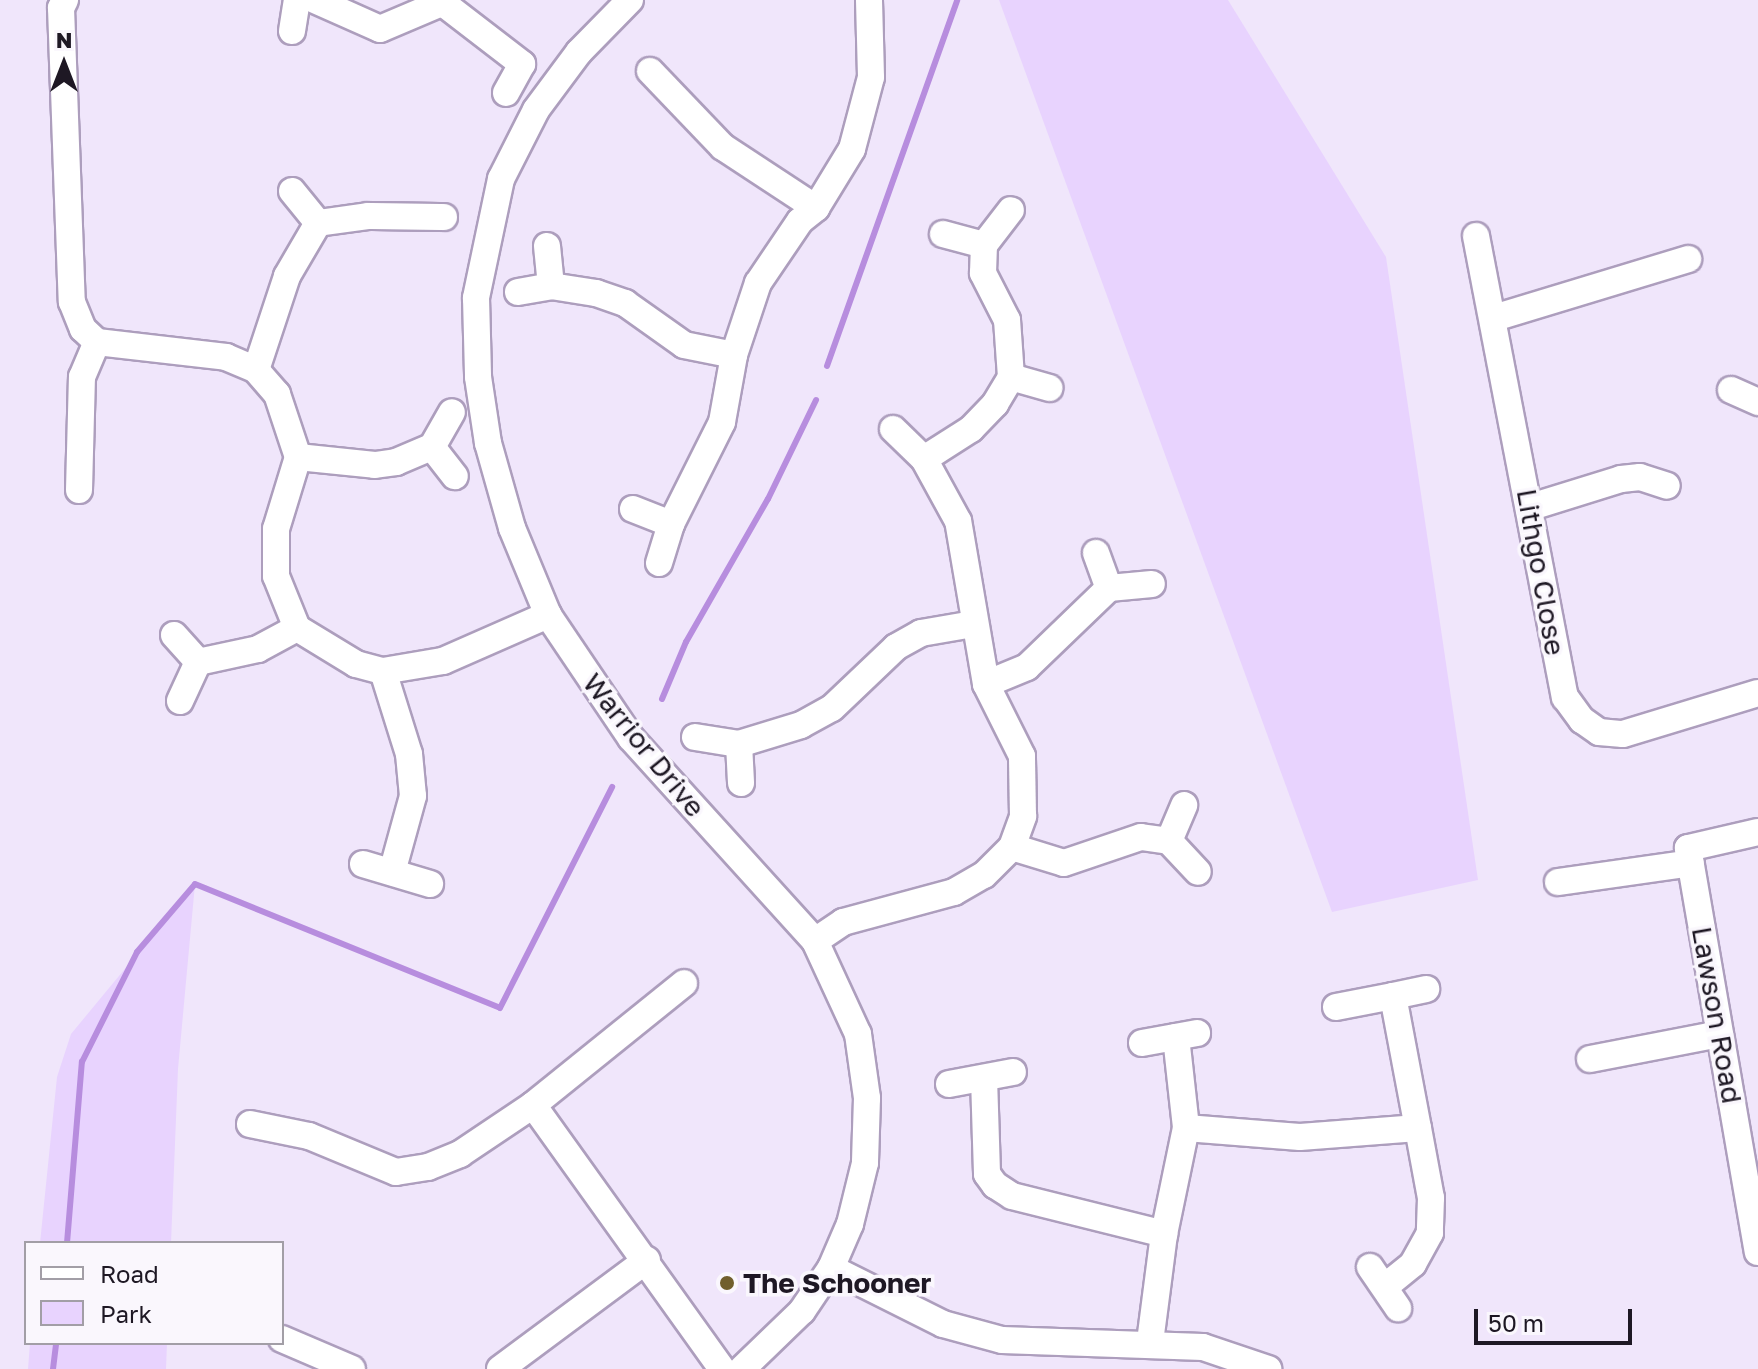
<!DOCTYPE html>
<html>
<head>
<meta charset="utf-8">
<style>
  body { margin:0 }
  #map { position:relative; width:1758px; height:1369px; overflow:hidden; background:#f0e6fb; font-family:"Golos Text",sans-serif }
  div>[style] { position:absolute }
  .green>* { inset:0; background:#e8d3fe }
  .stream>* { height:6px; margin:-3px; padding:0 3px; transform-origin:3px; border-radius:3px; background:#b78dde }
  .roads { filter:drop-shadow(2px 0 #ad9ebd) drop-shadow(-2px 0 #ad9ebd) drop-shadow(0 2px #ad9ebd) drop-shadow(0 -2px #ad9ebd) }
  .street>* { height:26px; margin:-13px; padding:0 13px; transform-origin:13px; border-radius:13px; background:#fff }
  .dots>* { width:22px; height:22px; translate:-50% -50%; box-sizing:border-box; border:4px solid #faf7fd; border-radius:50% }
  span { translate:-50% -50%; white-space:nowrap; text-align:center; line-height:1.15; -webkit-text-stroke:7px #faf7fd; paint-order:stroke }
  .street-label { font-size:28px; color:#1e1824 }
  .poi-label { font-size:28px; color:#1e1824; font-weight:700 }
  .left { translate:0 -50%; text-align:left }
  .legend { position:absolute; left:24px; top:1241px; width:260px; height:104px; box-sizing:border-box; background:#faf7fd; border:2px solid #a29ea6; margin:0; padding:10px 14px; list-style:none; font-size:24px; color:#1e1824 }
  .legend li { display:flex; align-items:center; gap:16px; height:40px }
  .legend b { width:40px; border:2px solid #a29ea6 }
  .north { position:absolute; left:24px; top:24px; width:80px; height:80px; -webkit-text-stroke:6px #faf7fd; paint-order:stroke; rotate:0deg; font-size:22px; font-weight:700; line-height:32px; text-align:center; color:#1e1824 }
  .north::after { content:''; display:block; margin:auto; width:28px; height:36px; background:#1e1824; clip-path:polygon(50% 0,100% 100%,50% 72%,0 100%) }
  .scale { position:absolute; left:1474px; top:1309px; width:158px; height:36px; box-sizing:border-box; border:4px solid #1e1824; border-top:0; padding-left:10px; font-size:24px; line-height:28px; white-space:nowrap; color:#1e1824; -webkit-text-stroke:6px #faf7fd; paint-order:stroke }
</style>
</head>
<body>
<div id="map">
  <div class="green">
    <div style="clip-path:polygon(999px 0,1228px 0,1386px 257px,1478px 880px,1332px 912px)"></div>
    <div style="clip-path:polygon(195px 884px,178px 1069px,171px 1243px,40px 1243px,57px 1077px,71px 1034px)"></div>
    <div style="clip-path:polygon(30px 1343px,167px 1343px,166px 1369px,28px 1369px)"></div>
  </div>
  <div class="stream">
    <div style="left:827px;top:366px;width:388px;rotate:-70.4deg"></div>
    <div style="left:662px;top:699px;width:62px;rotate:-67.2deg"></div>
    <div style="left:686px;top:642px;width:165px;rotate:-60.2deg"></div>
    <div style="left:768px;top:499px;width:110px;rotate:-64.1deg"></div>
    <div style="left:67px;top:1243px;width:182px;rotate:-85.3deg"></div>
    <div style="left:82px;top:1062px;width:123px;rotate:-63.4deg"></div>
    <div style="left:137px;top:952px;width:89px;rotate:-49.5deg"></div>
    <div style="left:195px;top:884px;width:329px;rotate:22.1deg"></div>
    <div style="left:500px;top:1008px;width:248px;rotate:-63.1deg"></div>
    <div style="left:53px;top:1369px;width:26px;rotate:-83deg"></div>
  </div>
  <div class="roads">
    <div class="street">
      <div style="left:65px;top:0;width:9px;rotate:117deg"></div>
      <div style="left:61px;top:8px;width:294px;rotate:87.9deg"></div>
      <div style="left:72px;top:302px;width:29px;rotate:68deg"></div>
      <div style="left:83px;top:329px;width:19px;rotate:43deg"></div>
      <div style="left:97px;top:342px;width:130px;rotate:6.6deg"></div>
      <div style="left:226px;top:357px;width:33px;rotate:23deg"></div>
      <div style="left:256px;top:370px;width:32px;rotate:49deg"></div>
      <div style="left:277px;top:394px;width:66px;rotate:71.6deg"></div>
      <div style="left:298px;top:457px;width:75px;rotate:107deg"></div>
      <div style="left:276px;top:529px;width:47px;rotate:90deg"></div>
      <div style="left:276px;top:576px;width:56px;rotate:68deg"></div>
      <div style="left:297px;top:628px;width:69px;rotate:31.4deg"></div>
      <div style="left:356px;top:664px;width:28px;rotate:15deg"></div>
      <div style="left:383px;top:671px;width:61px;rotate:-9.5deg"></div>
      <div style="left:443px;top:661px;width:115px;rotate:-23.7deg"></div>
      <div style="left:315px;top:0;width:71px;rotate:24deg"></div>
      <div style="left:380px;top:29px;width:64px;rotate:-23deg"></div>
      <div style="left:439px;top:0;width:105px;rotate:37.6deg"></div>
      <div style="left:522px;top:64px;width:33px;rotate:119deg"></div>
      <div style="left:630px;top:0;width:73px;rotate:134.4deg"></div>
      <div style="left:579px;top:52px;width:72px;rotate:126.6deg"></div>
      <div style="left:536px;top:110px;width:77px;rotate:116.9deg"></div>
      <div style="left:501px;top:179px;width:122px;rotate:101.9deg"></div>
      <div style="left:476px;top:298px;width:79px;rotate:88.5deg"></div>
      <div style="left:478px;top:377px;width:67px;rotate:81.4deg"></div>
      <div style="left:488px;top:443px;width:88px;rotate:74.2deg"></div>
      <div style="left:512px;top:528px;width:94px;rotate:67.5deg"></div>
      <div style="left:548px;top:615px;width:148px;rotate:56deg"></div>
      <div style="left:631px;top:738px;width:274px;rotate:47.8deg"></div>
      <div style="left:815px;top:941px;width:102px;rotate:65.2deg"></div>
      <div style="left:858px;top:1034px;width:65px;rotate:82deg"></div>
      <div style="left:867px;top:1098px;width:65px;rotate:91.8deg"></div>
      <div style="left:865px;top:1163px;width:63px;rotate:103.8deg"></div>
      <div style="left:850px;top:1224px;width:48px;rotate:113.4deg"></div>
      <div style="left:831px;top:1268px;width:52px;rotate:124deg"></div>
      <div style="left:802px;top:1311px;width:83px;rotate:136deg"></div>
      <div style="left:292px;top:31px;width:31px;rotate:-81deg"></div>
      <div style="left:650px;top:71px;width:105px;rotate:46.2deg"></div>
      <div style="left:723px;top:147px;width:111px;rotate:33.3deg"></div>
      <div style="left:292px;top:191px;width:41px;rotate:50.9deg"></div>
      <div style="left:943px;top:234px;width:42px;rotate:15deg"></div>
      <div style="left:1476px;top:236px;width:470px;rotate:79.1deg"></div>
      <div style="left:1565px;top:697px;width:29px;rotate:54deg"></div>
      <div style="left:1582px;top:720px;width:21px;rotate:35deg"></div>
      <div style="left:1599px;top:732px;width:24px;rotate:5deg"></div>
      <div style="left:1623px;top:734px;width:141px;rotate:-16.9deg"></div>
      <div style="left:547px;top:246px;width:40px;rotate:84.3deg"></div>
      <div style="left:518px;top:292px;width:34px;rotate:-10deg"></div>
      <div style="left:551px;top:286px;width:46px;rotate:8.8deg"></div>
      <div style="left:596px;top:293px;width:31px;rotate:19deg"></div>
      <div style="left:625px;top:303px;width:72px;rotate:35.4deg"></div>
      <div style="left:684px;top:345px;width:51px;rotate:11.3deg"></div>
      <div style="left:1494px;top:318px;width:203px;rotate:-16.9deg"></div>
      <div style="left:256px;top:370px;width:99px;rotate:-71.7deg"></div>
      <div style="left:287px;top:276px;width:61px;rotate:-59.7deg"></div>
      <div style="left:318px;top:223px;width:50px;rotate:-8deg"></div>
      <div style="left:368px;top:216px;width:76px;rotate:0.8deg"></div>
      <div style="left:1011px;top:377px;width:40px;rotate:16deg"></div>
      <div style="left:1731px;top:390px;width:30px;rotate:24deg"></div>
      <div style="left:893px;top:429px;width:43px;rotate:44.1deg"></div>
      <div style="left:432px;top:447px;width:37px;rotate:52deg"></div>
      <div style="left:298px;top:457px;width:77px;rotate:5.9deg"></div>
      <div style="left:375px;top:465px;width:21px;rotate:-8deg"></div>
      <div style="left:396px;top:462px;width:39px;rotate:-23deg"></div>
      <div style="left:432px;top:447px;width:40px;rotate:-60.3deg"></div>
      <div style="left:79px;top:490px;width:113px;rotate:-88.5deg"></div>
      <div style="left:82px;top:377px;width:38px;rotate:-67deg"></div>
      <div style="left:1531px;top:507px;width:94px;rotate:-17.3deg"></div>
      <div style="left:1621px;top:479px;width:19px;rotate:-6deg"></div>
      <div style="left:1640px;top:477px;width:28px;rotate:18deg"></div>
      <div style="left:633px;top:509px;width:41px;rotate:21.5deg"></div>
      <div style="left:1096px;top:553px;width:37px;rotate:70deg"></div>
      <div style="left:659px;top:563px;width:41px;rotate:-72.9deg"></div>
      <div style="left:671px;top:524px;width:114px;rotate:-63.4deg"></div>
      <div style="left:722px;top:422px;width:68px;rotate:-79.8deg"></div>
      <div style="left:734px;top:355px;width:76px;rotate:-71.6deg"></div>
      <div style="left:758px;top:283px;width:75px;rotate:-55.9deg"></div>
      <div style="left:800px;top:221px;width:21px;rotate:-39deg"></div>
      <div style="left:816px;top:208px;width:69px;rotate:-58.6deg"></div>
      <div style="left:852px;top:149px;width:74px;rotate:-75.2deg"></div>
      <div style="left:871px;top:77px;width:77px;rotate:-91.5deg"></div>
      <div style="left:174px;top:635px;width:36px;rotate:48deg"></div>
      <div style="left:198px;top:662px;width:43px;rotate:114.8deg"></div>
      <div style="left:198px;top:662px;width:61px;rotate:-12.2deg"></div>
      <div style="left:258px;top:649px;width:44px;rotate:-28.3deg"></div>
      <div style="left:383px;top:671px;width:87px;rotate:72.6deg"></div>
      <div style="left:409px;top:754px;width:42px;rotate:84.6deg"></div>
      <div style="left:413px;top:796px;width:79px;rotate:105.4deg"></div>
      <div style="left:986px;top:684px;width:44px;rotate:-22.5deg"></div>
      <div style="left:1027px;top:667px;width:114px;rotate:-43.9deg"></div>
      <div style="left:1109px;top:588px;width:43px;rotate:-5.3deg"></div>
      <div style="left:695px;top:737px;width:45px;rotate:9deg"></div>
      <div style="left:739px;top:744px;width:65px;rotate:-17deg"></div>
      <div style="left:801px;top:725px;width:35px;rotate:-29deg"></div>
      <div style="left:832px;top:708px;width:88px;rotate:-43.6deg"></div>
      <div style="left:896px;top:647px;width:29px;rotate:-29deg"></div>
      <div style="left:921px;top:633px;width:53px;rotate:-9.8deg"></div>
      <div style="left:739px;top:744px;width:39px;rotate:87deg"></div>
      <div style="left:1758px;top:832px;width:72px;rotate:167.1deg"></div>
      <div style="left:1688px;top:848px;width:410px;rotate:80.2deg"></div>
      <div style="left:1169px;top:841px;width:39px;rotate:-67deg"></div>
      <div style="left:1012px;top:847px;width:54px;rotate:17.1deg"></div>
      <div style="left:1064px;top:863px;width:81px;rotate:-18.7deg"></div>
      <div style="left:1141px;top:837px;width:28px;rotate:8deg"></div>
      <div style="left:1169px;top:841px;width:42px;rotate:46.9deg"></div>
      <div style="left:363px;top:864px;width:70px;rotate:16.6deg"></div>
      <div style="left:1558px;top:882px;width:134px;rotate:-8.1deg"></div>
      <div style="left:815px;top:941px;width:34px;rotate:-34deg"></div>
      <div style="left:843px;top:922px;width:115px;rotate:-15.1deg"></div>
      <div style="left:954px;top:892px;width:34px;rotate:-30deg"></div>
      <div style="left:984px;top:875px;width:40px;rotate:-45deg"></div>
      <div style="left:1012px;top:847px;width:33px;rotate:-70deg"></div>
      <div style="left:1023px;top:816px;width:60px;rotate:-91deg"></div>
      <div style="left:1022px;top:756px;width:80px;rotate:-116.6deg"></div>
      <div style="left:986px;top:684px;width:165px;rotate:-99.7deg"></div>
      <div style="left:958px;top:521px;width:71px;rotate:-118.7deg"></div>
      <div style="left:924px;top:459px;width:56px;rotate:-32.6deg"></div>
      <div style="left:971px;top:429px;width:35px;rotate:-46deg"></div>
      <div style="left:995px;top:404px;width:31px;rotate:-59deg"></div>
      <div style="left:1011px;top:377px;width:57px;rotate:-94deg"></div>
      <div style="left:1007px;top:320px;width:53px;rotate:-117.1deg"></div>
      <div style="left:983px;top:273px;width:28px;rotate:-88deg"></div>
      <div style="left:984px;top:245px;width:44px;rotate:-52.4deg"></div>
      <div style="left:1393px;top:996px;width:34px;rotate:-12deg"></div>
      <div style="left:1336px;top:1007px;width:58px;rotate:-10.9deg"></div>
      <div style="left:1393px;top:996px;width:134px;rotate:79.3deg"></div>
      <div style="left:1176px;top:1037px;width:92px;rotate:83.7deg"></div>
      <div style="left:1142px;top:1043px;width:56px;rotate:-10.3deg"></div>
      <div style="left:1590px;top:1059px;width:132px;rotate:-10.9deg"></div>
      <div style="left:984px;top:1078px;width:96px;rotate:88.2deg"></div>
      <div style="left:987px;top:1174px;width:14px;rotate:54deg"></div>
      <div style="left:995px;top:1185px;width:20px;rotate:33deg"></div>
      <div style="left:1012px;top:1196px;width:157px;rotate:14deg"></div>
      <div style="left:949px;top:1084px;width:65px;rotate:-10.6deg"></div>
      <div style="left:533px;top:1105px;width:325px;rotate:54.4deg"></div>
      <div style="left:250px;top:1124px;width:60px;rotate:11.5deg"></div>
      <div style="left:309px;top:1136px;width:94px;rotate:22.5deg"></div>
      <div style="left:396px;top:1172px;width:32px;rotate:-9deg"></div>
      <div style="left:428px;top:1167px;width:35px;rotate:-22deg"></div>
      <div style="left:460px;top:1154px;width:88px;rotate:-33.9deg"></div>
      <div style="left:533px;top:1105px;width:194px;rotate:-38.9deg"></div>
      <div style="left:1370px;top:1267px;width:50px;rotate:55.7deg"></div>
      <div style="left:831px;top:1268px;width:125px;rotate:26.6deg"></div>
      <div style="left:943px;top:1324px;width:61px;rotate:15.2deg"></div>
      <div style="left:1002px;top:1340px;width:201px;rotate:2deg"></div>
      <div style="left:1203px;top:1347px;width:69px;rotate:18.7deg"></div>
      <div style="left:282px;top:1339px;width:76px;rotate:23.2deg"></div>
      <div style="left:1150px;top:1342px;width:109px;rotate:-82.6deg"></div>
      <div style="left:1164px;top:1234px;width:108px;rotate:-78.3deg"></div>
      <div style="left:1186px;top:1128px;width:114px;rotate:4.5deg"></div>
      <div style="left:1300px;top:1137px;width:118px;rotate:-4.4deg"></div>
      <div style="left:1418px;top:1128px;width:71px;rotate:79.5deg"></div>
      <div style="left:1431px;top:1198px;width:35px;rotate:92deg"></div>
      <div style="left:1430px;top:1233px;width:35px;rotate:119deg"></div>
      <div style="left:1413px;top:1264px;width:36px;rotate:141deg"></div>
      <div style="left:500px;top:1369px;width:183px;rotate:-36.6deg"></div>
    </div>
  </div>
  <div class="dots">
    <div style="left:727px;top:1283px;background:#715f2d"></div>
  </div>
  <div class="street-label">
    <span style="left:1541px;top:572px;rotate:80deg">Lithgo Close</span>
    <span style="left:644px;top:745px;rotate:51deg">Warrior Drive</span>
    <span style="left:1717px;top:1015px;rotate:80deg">Lawson Road</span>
  </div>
  <div class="poi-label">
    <span class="left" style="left:743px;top:1283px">The Schooner</span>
  </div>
  <ul class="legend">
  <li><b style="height:10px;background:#fff"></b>Road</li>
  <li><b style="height:22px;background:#e8d3fe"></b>Park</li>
  </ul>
  <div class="north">N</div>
  <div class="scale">50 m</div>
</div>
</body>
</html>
